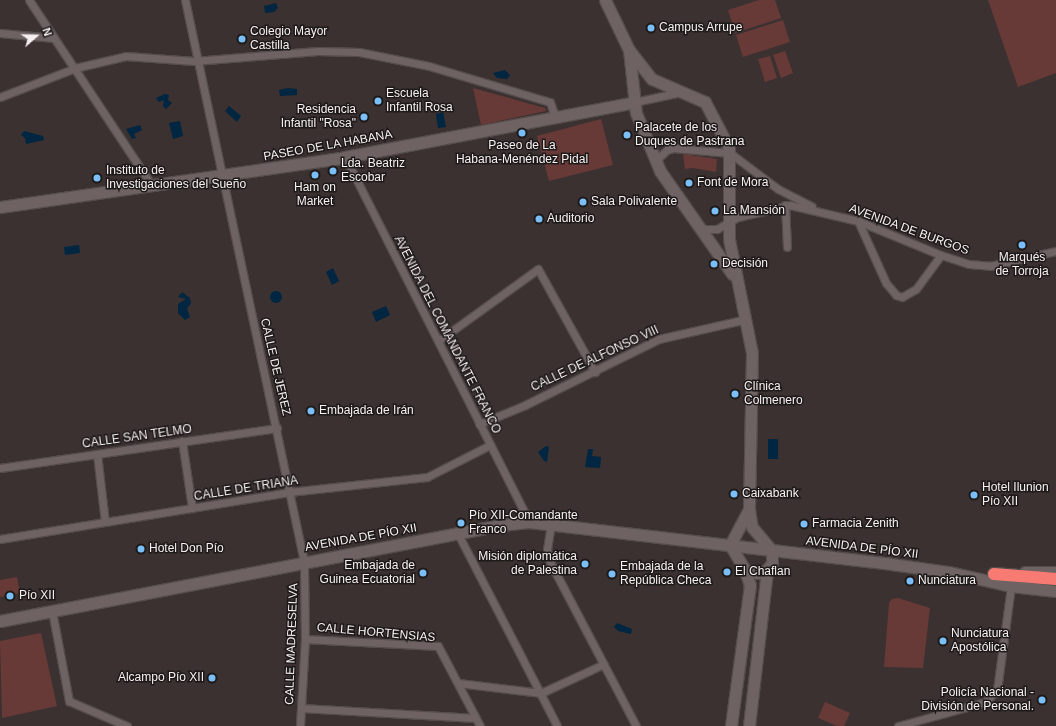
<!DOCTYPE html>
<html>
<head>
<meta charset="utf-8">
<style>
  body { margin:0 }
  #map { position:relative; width:1056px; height:726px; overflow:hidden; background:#3a3130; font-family:Helvetica,sans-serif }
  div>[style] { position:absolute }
  .green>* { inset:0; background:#683a37 }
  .water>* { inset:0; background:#002642 }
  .round { border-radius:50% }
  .roads { filter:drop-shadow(1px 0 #544d4c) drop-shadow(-1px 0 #544d4c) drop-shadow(0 1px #544d4c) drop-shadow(0 -1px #544d4c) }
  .street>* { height:7px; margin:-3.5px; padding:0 3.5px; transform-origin:3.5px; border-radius:3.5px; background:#6e6362 }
  .secondary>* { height:11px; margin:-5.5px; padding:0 5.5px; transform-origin:5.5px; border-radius:5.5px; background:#6e6362 }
  .highway>* { height:12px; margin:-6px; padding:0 6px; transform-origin:6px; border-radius:6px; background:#f77b73 }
  .dots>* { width:11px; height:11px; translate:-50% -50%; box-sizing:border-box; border:2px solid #1e1a19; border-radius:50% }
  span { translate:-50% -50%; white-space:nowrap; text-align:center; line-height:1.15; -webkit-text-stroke:3px #1e1a19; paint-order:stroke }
  .poi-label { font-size:12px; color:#f7f0f0 }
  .left { translate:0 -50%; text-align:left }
  .right { translate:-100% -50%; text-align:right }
  .street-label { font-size:12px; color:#f7f0f0 }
  .north { position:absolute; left:16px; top:16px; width:40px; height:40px; -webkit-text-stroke:3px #1e1a19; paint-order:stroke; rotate:70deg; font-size:11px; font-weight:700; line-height:16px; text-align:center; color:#f7f0f0 }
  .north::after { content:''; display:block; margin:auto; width:14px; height:18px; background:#f7f0f0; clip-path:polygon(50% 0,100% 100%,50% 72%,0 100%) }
</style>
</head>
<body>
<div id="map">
  <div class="green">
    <div style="clip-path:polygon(759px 0,775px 0,781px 18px,735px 33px,728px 10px)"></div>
    <div style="clip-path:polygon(988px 0,1056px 0,1056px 73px,1018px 87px)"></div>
    <div style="clip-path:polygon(783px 20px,790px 42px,743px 57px,736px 35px)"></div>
    <div style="clip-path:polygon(785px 51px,793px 73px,781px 78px,773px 55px)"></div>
    <div style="clip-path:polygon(770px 56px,777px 78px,765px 82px,758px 59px)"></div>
    <div style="clip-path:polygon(473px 88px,545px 108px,546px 111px,481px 125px)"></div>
    <div style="clip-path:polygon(601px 119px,613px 165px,549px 181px,537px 136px)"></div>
    <div style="clip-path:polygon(683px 154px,717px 159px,716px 172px,693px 168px,685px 169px)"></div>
    <div style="clip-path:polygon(17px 577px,20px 593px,0 597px,0 580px)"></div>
    <div style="clip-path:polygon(898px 598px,930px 608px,923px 668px,884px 667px,889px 603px,892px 599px)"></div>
    <div style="clip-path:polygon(41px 633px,57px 706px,2px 718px,0 641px)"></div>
    <div style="clip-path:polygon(825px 702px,850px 713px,844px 726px,837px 726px,818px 718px)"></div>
  </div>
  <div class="water">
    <div style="clip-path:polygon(276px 3px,278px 8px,274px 12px,265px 13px,264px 6px)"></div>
    <div style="clip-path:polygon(505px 70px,510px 75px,507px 79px,497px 78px,493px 73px)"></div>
    <div style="clip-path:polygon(288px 88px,297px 89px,297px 95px,280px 96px,279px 90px)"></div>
    <div style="clip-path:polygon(165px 94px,169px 95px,168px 100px,172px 103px,166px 109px,163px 106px,164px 100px,159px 102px,156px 98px)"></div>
    <div style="clip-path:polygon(229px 106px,241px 116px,237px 122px,225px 111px)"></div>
    <div style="clip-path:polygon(443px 112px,446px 127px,438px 128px,436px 114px)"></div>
    <div style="clip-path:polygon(180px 121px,183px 136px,173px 139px,169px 123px)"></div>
    <div style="clip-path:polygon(140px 125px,142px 130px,134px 134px,136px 138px,132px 139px,126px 129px)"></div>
    <div style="clip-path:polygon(24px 131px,43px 136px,44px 140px,26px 144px,25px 138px,21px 135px)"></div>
    <div style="clip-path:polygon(79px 245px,80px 253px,65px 255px,64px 247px)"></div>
    <div style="clip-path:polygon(333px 268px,339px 281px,332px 285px,326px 272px)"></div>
    <div class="round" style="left:270px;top:291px;width:12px;height:12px"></div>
    <div style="clip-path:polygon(182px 292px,190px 298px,191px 304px,187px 308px,190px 317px,185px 320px,178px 313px,178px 304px,186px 299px,178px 297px)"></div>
    <div style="clip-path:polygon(386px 306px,390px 315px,376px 322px,372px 312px)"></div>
    <div style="clip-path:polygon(768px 439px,778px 439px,778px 459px,768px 459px)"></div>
    <div style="clip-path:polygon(546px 446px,549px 447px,547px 462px,544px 461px,538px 452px)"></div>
    <div style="clip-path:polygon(588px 449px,593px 449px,592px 456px,601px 457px,600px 468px,585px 467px)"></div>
    <div style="clip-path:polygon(617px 623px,632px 629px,631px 634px,618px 631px,614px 627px)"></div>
  </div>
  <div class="roads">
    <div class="street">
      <div style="left:29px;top:0;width:223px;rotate:56.5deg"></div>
      <div style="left:185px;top:0;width:574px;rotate:78.04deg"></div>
      <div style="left:304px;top:562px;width:77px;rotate:89.3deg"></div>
      <div style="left:305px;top:639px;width:87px;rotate:93.3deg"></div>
      <div style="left:0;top:33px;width:54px;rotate:5.3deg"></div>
      <div style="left:0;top:97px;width:80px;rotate:-21.1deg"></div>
      <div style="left:75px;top:68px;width:52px;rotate:-13.2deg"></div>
      <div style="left:126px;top:56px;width:68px;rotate:4.2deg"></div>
      <div style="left:194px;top:61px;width:124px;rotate:-4.6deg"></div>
      <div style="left:318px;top:51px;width:41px;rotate:1.4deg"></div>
      <div style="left:359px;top:52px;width:71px;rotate:11.3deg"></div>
      <div style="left:429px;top:66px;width:126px;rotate:16.6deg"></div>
      <div style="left:550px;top:102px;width:18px;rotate:71deg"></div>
      <div style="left:635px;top:102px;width:47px;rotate:-12.3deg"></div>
      <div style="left:345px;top:157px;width:409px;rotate:63.2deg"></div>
      <div style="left:655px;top:161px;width:16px;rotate:-43deg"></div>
      <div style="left:667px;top:150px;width:6px;rotate:-18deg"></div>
      <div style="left:673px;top:148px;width:57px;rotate:5deg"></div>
      <div style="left:730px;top:153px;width:60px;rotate:36.9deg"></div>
      <div style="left:778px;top:189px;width:38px;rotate:27deg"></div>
      <div style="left:785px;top:205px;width:42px;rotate:87.3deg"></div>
      <div style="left:858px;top:221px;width:68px;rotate:65.7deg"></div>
      <div style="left:886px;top:283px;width:16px;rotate:50deg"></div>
      <div style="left:896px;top:295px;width:6px;rotate:18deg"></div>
      <div style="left:902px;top:297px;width:16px;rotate:-30deg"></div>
      <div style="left:916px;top:289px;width:42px;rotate:-53.7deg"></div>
      <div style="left:701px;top:229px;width:16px"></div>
      <div style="left:717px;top:229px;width:24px;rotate:-30deg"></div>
      <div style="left:738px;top:217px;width:53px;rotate:-13deg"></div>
      <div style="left:790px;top:205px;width:70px;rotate:13.2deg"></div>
      <div style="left:858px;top:221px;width:90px;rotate:22.3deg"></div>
      <div style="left:941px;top:255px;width:29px;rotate:18deg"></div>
      <div style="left:969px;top:264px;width:21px;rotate:5deg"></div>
      <div style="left:990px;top:266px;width:68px;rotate:-12.8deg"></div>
      <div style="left:438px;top:341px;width:123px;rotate:-35.8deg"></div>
      <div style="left:538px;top:269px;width:118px;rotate:61deg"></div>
      <div style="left:479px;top:424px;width:50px;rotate:-22.4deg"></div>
      <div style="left:525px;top:405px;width:149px;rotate:-26.2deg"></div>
      <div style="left:659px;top:339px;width:90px;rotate:-12.8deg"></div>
      <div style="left:182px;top:441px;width:68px;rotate:81.5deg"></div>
      <div style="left:97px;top:454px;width:68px;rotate:83.3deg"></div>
      <div style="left:0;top:468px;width:280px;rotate:-8.2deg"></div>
      <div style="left:551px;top:524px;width:26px;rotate:99deg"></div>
      <div style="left:547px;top:550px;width:12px;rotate:76deg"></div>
      <div style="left:550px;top:562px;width:185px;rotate:62.3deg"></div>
      <div style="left:458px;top:534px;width:216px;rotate:62.7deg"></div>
      <div style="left:0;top:539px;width:293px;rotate:-9.2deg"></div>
      <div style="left:289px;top:492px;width:139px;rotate:-6.2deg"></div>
      <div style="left:427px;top:477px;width:71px;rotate:-26.9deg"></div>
      <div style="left:52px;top:611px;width:92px;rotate:79.3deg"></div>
      <div style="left:69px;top:701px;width:63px;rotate:23.3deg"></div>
      <div style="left:305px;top:639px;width:133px;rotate:3deg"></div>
      <div style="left:438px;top:646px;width:90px;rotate:62.3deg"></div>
      <div style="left:458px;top:683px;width:84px;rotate:6.9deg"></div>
      <div style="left:541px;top:693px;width:69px;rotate:-24.7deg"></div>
      <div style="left:301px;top:708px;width:175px;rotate:3.3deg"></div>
      <div style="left:898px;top:726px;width:90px;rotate:-15.4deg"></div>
      <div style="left:985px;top:702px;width:17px;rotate:-45deg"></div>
      <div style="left:997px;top:690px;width:105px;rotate:-82.3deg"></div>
    </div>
    <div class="secondary">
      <div style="left:605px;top:0;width:55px;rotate:64.4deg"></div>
      <div style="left:629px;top:50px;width:63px;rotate:83.7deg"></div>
      <div style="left:636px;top:113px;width:63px;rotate:67.5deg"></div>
      <div style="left:660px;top:171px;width:126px;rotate:55deg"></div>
      <div style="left:629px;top:50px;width:37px;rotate:52deg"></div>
      <div style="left:652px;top:79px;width:58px;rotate:23.5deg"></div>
      <div style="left:705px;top:102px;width:52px;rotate:62.4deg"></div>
      <div style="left:729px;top:148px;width:91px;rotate:90deg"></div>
      <div style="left:729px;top:239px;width:116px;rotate:78.6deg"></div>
      <div style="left:752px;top:353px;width:156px;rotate:91.1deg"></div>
      <div style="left:749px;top:509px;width:18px;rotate:81deg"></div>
      <div style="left:752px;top:527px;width:31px;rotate:50deg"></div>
      <div style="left:772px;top:551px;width:12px;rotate:90deg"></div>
      <div style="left:772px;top:563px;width:9px;rotate:126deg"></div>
      <div style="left:767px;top:570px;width:10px;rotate:163deg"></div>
      <div style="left:757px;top:573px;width:12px;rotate:-166deg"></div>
      <div style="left:0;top:207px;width:349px;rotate:-8.2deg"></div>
      <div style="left:345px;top:157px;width:295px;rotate:-10.7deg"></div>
      <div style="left:730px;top:545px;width:29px;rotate:59deg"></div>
      <div style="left:745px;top:570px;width:16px;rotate:72deg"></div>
      <div style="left:750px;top:585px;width:142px;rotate:97.7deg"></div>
      <div style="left:730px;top:545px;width:41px;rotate:-62.2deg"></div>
      <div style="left:1025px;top:572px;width:31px"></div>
      <div style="left:0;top:621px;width:510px;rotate:-10.85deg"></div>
      <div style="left:501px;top:525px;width:28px;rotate:-6deg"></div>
      <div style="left:529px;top:522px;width:364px;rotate:6.6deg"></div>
      <div style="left:891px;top:564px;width:59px;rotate:7.9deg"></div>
      <div style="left:949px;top:572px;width:64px;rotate:12.7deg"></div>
      <div style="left:1011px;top:586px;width:45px;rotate:6.3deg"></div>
      <div style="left:749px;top:726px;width:157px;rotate:-83.4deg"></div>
    </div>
    <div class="highway">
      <div style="left:994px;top:574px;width:62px;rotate:4.6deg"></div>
    </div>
  </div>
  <div class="dots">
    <div style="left:651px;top:28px;background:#7abff8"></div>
    <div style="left:242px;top:39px;background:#7abff8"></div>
    <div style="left:378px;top:101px;background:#7abff8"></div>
    <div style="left:364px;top:117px;background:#7abff8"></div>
    <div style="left:522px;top:133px;background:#7abff8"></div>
    <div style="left:627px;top:135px;background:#7abff8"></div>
    <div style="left:333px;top:171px;background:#7abff8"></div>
    <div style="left:315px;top:175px;background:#7abff8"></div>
    <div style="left:97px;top:178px;background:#7abff8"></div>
    <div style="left:689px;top:183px;background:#7abff8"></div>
    <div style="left:583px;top:202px;background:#7abff8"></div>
    <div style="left:715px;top:211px;background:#7abff8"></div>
    <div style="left:539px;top:219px;background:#7abff8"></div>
    <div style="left:1022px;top:245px;background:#7abff8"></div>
    <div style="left:714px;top:264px;background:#7abff8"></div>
    <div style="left:735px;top:394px;background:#7abff8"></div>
    <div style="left:311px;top:411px;background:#7abff8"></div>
    <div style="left:734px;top:494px;background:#7abff8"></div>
    <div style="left:974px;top:495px;background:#7abff8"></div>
    <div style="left:461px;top:523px;background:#7abff8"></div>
    <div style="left:804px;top:524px;background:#7abff8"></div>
    <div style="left:141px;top:549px;background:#7abff8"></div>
    <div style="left:585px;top:564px;background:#7abff8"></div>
    <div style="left:727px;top:572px;background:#7abff8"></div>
    <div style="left:423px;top:573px;background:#7abff8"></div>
    <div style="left:612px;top:574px;background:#7abff8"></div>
    <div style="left:910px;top:581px;background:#7abff8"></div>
    <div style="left:10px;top:596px;background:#7abff8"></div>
    <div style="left:943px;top:641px;background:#7abff8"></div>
    <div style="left:212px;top:678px;background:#7abff8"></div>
    <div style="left:1042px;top:700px;background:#7abff8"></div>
  </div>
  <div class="poi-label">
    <span class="left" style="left:659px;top:28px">Campus Arrupe</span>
    <span class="left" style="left:250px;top:39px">Colegio Mayor<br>Castilla</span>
    <span class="left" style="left:386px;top:101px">Escuela<br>Infantil Rosa</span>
    <span class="right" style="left:356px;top:117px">Residencia<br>Infantil "Rosa"</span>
    <span class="left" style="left:635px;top:135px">Palacete de los<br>Duques de Pastrana</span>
    <span style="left:522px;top:153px">Paseo de La<br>Habana-Menéndez Pidal</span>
    <span class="left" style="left:341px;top:171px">Lda. Beatriz<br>Escobar</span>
    <span class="left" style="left:106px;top:178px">Instituto de<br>Investigaciones del Sueño</span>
    <span class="left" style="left:697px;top:183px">Font de Mora</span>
    <span style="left:315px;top:195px">Ham on<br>Market</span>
    <span class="left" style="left:591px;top:202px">Sala Polivalente</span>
    <span class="left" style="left:723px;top:211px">La Mansión</span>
    <span class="left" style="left:547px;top:219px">Auditorio</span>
    <span style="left:1022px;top:265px">Marqués<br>de Torroja</span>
    <span class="left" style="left:722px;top:264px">Decisión</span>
    <span class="left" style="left:744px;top:394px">Clínica<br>Colmenero</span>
    <span class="left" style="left:319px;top:411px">Embajada de Irán</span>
    <span class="left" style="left:982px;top:495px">Hotel Ilunion<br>Pío XII</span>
    <span class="left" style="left:742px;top:494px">Caixabank</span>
    <span class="left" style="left:469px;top:523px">Pío XII-Comandante<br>Franco</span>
    <span class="left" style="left:812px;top:524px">Farmacia Zenith</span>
    <span class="left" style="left:149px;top:549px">Hotel Don Pío</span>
    <span class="right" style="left:577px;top:564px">Misión diplomática<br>de Palestina</span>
    <span class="right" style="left:415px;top:573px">Embajada de<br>Guinea Ecuatorial</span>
    <span class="left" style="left:620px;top:574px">Embajada de la<br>República Checa</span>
    <span class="left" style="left:735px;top:572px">El Chaflan</span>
    <span class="left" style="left:918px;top:581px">Nunciatura</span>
    <span class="left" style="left:19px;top:596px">Pío XII</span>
    <span class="left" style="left:951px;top:641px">Nunciatura<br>Apostólica</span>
    <span class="right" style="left:204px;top:678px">Alcampo Pío XII</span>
    <span class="right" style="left:1034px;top:700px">Policía Nacional -<br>División de Personal.</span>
  </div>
  <div class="street-label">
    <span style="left:328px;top:146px;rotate:-10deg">PASEO DE LA HABANA</span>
    <span style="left:909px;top:230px;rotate:20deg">AVENIDA DE BURGOS</span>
    <span style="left:447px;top:335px;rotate:63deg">AVENIDA DEL COMANDANTE FRANCO</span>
    <span style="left:595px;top:359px;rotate:-25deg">CALLE DE ALFONSO VIII</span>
    <span style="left:275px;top:367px;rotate:77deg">CALLE DE JEREZ</span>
    <span style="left:137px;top:437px;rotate:-8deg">CALLE SAN TELMO</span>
    <span style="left:246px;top:489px;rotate:-9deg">CALLE DE TRIANA</span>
    <span style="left:361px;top:538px;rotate:-10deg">AVENIDA DE PÍO XII</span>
    <span style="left:862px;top:548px;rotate:7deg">AVENIDA DE PÍO XII</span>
    <span style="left:376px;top:633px;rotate:5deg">CALLE HORTENSIAS</span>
    <span style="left:292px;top:644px;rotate:-88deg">CALLE MADRESELVA</span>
  </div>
  <div class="north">N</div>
</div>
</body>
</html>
